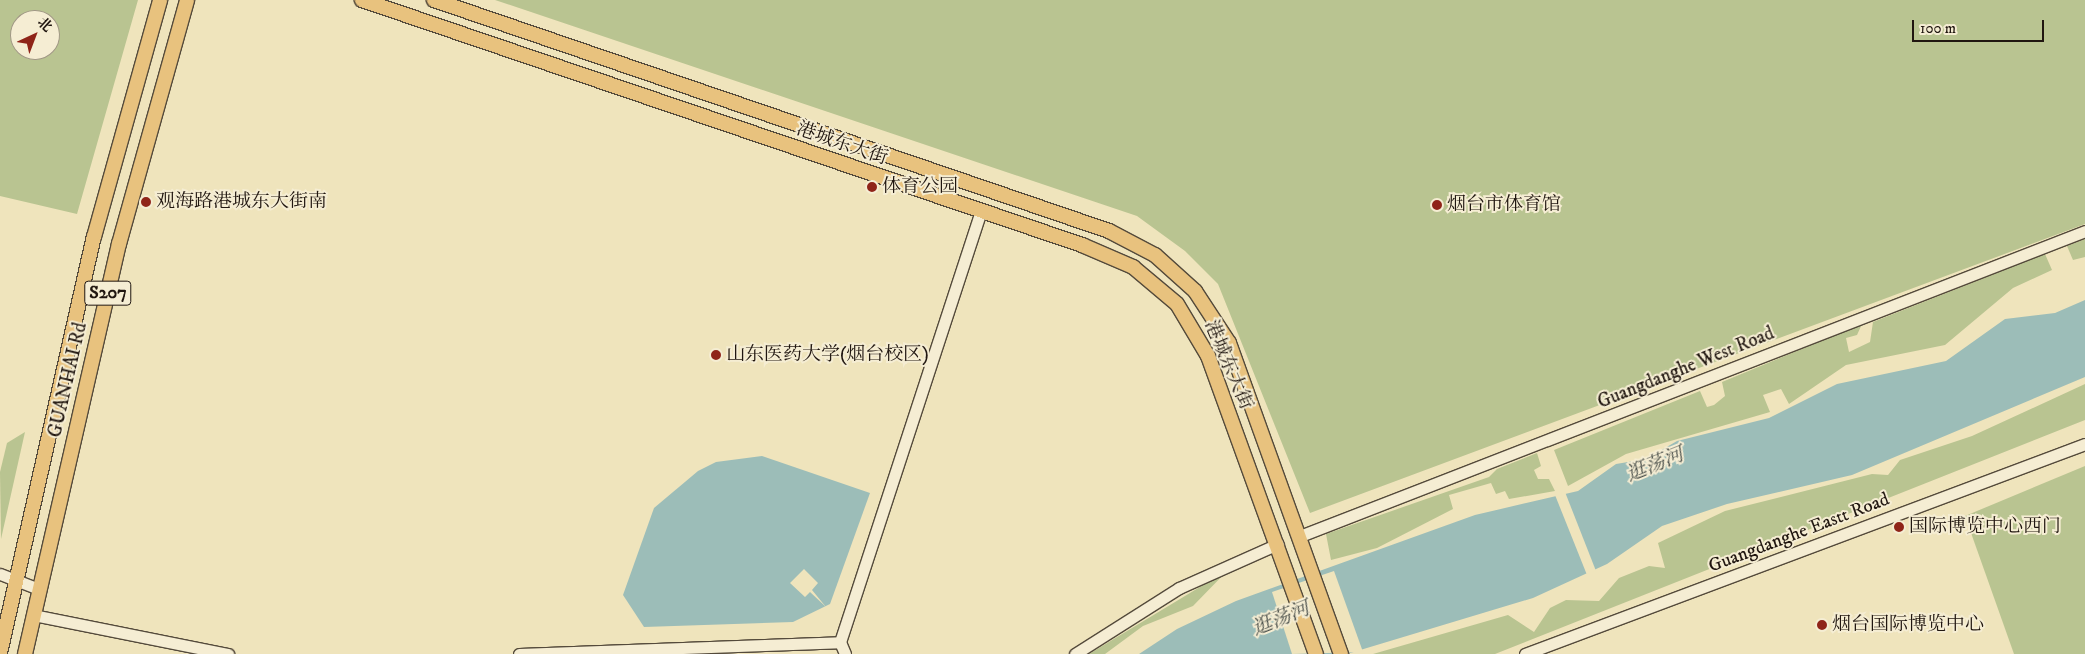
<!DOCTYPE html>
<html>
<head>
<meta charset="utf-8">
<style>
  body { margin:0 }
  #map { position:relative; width:2085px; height:654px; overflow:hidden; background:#efe4bc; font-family:"IM FELL DW Pica","Noto Serif SC",serif }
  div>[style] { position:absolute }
  .green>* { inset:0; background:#b9c491 }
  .water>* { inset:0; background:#9cbdb8 }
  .pier>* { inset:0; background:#efe4bc }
  .roads { filter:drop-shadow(1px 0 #544a3b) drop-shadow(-1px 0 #544a3b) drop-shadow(0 1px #544a3b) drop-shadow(0 -1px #544a3b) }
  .minor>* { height:11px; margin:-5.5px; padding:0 5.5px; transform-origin:5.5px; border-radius:5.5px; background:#f5edd3 }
  .major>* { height:14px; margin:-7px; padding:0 7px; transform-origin:7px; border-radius:7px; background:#e8c27e }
  .dots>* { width:14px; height:14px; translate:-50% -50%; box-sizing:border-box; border:2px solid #f5edd3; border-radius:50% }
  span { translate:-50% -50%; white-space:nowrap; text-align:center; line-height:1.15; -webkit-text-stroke:4px #f5edd3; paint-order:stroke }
  .shield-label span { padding:1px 4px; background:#f5edd3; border:1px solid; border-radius:4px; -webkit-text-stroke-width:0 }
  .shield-label { font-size:18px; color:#201610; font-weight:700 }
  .street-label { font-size:19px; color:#201610 }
  .poi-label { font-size:19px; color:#201610 }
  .left { translate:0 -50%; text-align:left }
  .water-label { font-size:20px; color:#4b504b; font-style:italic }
  .north { position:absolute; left:10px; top:10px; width:50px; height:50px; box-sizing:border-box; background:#f5edd3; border:1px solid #a09785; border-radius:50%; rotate:43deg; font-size:14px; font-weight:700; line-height:20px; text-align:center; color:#201610 }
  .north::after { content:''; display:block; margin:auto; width:18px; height:22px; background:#8f2418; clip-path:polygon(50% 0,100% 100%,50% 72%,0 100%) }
  .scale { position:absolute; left:1912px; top:20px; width:132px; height:22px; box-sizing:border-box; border:2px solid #201610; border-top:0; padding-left:6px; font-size:15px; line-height:18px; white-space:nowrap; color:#201610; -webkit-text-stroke:4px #f5edd3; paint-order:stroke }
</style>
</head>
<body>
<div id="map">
  <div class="green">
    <div style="clip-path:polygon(evenodd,0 0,138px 0,77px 214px,0 196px,0 0,20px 20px,50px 20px,50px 50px,20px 50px,20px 20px)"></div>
    <div style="clip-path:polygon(495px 0,2085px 0,2085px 224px,1310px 513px,1218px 284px,1185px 251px,1137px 216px)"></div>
    <div style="clip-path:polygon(2085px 239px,2085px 257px,2073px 260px,2067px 246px)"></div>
    <div style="clip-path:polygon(2045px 254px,2052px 270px,2013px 288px,1945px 345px,1846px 365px,1789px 404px,1781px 389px,1763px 395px,1770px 412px,1626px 454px,1568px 486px,1554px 450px,1700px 391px,1707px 407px,1714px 405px,1725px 396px,1722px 382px,1862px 324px,1857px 335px,1846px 338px,1849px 352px,1870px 342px,1873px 322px)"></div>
    <div style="clip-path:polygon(2085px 384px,2085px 420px,1495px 654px,1373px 654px,1508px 615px,1534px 632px,1550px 608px,1566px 600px,1599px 601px,1619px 578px,1649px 566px,1665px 568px,1658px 543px,1725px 511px,1872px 474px,1888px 475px,1900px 460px,1972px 436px)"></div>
    <div style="clip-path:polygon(25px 432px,1px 539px,0 472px,7px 443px)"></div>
    <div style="clip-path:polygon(1537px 453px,1541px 466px,1534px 470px,1538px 479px,1549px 479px,1555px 491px,1509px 499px,1505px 491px,1496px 494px,1491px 483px,1449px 495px,1453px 509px,1377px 548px,1331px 560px,1326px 534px,1489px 477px,1497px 469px)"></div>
    <div style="clip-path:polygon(2085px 466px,2085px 654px,2014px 654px,1965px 516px)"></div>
    <div style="clip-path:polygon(1228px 570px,1193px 606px,1143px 626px,1105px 654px,1089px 654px)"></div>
  </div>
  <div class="water">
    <div style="clip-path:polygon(2085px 300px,2085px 377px,1852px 475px,1727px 504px,1662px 526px,1607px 564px,1533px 598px,1347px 654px,1139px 654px,1177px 629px,1236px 601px,1475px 515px,1578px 491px,1616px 464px,1646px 459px,1677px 441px,1769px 418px,1837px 384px,1946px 361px,2005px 319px,2055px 313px)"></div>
    <div style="clip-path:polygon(762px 456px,870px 493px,830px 604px,793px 622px,644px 627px,623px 595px,654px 508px,698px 471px,716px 462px)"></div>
  </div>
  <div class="pier">
    <div style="clip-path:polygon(1565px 492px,1596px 571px,1587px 575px,1555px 495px)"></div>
    <div style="clip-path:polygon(804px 569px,818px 583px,812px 590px,826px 607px,810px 592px,805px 597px,790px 583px)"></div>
    <div style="clip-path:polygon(1334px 571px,1363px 652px,1292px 654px,1272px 592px)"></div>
  </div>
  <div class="roads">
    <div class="minor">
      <div style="left:1300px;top:536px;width:842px;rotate:-21.23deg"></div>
      <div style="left:0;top:574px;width:42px;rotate:21deg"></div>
      <div style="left:33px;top:615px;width:199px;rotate:11.3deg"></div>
      <div style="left:840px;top:642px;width:453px;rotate:-71.9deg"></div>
      <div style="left:519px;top:654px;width:321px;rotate:-2.1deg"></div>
      <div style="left:840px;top:642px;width:13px;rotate:67deg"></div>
      <div style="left:1075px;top:654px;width:123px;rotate:-32.4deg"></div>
      <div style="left:1179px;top:588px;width:108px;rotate:-24deg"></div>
      <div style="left:1525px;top:654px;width:598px;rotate:-20.56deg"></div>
    </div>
    <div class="major">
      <div style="left:362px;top:0;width:761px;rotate:18.79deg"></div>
      <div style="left:1082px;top:245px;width:56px;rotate:23.3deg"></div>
      <div style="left:1133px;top:267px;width:57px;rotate:40.1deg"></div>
      <div style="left:1177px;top:304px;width:61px;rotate:59.2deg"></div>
      <div style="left:1208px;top:356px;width:317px;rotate:70.1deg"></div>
      <div style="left:434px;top:0;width:713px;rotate:18.89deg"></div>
      <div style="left:1109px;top:231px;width:52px;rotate:27.6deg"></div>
      <div style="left:1155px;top:255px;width:54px;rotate:42deg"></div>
      <div style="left:1195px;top:291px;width:62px;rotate:56.8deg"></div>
      <div style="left:1229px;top:343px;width:331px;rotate:70.2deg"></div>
      <div style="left:0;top:653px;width:426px;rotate:-77.3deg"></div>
      <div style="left:94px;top:237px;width:246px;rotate:-74.4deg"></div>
      <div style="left:25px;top:654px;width:421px;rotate:-77.1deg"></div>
      <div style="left:119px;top:244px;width:253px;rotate:-74.4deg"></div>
    </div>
  </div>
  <div class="dots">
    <div style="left:872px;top:187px;background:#8f2418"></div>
    <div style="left:146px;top:202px;background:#8f2418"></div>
    <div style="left:1437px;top:205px;background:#8f2418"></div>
    <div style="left:716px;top:355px;background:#8f2418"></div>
    <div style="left:1899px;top:527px;background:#8f2418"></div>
    <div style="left:1822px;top:625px;background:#8f2418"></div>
  </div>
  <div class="shield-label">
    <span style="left:108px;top:293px">S207</span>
  </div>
  <div class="street-label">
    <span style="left:842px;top:144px;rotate:19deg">港城东大街</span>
    <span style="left:1228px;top:365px;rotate:67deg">港城东大街</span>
    <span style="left:1686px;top:368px;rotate:-22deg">Guangdanghe West Road</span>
    <span style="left:68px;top:380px;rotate:-77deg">GUANHAI Rd</span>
    <span style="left:1799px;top:533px;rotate:-21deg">Guangdanghe Eastt Road</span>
  </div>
  <div class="poi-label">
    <span class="left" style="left:882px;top:187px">体育公园</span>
    <span class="left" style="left:156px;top:202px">观海路港城东大街南</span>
    <span class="left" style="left:1447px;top:205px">烟台市体育馆</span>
    <span class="left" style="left:726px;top:355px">山东医药大学(烟台校区)</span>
    <span class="left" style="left:1909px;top:527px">国际博览中心西门</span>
    <span class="left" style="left:1832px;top:625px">烟台国际博览中心</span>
  </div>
  <div class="water-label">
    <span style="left:1655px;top:465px;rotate:-22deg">逛荡河</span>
    <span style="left:1281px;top:619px;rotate:-22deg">逛荡河</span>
  </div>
  <div class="north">北</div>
  <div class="scale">100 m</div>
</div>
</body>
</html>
